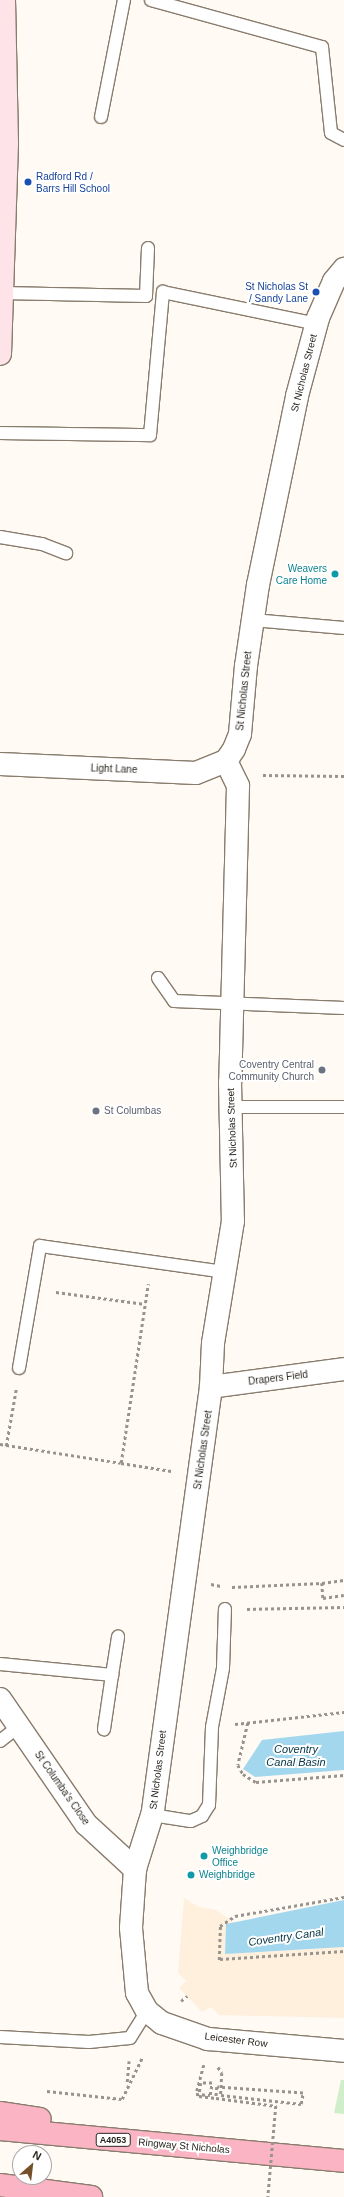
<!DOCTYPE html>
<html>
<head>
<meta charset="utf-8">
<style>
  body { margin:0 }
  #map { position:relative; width:344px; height:2197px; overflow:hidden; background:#fffaf3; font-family:Arial,sans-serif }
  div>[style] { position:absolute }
  .built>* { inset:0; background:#fff0de }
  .green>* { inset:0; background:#d0eec9 }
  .water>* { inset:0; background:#a3d7ed }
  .path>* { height:2.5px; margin-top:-1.25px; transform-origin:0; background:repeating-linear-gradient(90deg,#98938d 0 3px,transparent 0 6px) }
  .roads { filter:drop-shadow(1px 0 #887c6d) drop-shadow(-1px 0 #887c6d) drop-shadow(0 1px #887c6d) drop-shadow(0 -1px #887c6d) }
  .service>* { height:12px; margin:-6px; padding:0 6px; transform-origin:6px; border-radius:6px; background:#fff }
  .minor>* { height:22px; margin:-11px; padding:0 11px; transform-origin:11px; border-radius:11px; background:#fff }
  .tertiary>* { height:22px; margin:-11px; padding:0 11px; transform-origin:11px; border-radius:11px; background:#fff }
  .secondary>* { height:22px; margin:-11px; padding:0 11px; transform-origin:11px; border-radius:11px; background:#fee3e9 }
  .trunk>* { height:22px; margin:-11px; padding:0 11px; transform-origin:11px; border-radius:11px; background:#fbb4c4 }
  .path-bridge>* { height:2.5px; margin-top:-1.25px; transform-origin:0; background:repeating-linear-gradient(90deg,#98938d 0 3px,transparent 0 6px) }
  .dots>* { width:11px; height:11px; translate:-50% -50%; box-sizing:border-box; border:2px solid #fff; border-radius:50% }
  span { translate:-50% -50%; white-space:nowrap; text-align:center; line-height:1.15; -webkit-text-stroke:4px #fff; paint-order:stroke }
  .shield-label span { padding:1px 3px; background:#fff; border:1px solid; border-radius:3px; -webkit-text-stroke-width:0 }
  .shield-label { font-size:9px; color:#2b2620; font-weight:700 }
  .transit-label { font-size:10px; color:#164399 }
  .left { translate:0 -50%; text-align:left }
  .right { translate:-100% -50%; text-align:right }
  .street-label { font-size:10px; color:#2b2620 }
  .culture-label { font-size:10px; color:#0d838f }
  .worship-label { font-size:10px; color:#5b616d }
  .water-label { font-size:11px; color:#043443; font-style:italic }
  .north { position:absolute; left:12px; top:2145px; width:40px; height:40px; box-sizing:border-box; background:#fff; border:1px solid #aaa8a6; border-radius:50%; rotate:28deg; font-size:11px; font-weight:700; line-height:16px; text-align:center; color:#2b2620 }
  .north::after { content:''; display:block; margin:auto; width:14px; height:18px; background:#74512a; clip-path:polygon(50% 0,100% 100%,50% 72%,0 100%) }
</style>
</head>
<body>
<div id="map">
  <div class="built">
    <div style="clip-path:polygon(184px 1898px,199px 1907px,216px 1910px,235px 1923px,226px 1924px,225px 1954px,344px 1947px,344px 2018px,219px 2015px,211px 2007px,202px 2012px,179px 1988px,186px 1981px,178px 1973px)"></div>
  </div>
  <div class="green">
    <div style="clip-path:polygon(341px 2080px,344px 2080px,344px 2114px,334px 2113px)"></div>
  </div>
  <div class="water">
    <div style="clip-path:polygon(344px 1731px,344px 1770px,255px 1777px,243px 1769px,262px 1740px)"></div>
    <div style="clip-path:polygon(344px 1900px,344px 1947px,225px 1954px,226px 1924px)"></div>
  </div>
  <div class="path">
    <div style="left:263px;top:775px;width:81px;rotate:0.7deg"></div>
    <div style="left:56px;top:1292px;width:90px;rotate:7.7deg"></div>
    <div style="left:0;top:1444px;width:122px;rotate:8.9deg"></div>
    <div style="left:121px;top:1463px;width:181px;rotate:-81.4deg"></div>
    <div style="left:6px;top:1446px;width:58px;rotate:-80deg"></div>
    <div style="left:121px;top:1463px;width:51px;rotate:9.1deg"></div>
    <div style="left:322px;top:1583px;width:22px;rotate:-8deg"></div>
    <div style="left:211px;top:1584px;width:10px;rotate:11deg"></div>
    <div style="left:232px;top:1587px;width:90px;rotate:-2.5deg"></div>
    <div style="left:322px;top:1583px;width:15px;rotate:86deg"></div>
    <div style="left:323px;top:1598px;width:21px;rotate:-8deg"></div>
    <div style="left:247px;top:1609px;width:97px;rotate:-1.2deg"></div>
    <div style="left:248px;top:1723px;width:43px;rotate:103.4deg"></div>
    <div style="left:238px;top:1765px;width:10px;rotate:61deg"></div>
    <div style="left:243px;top:1774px;width:15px;rotate:32deg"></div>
    <div style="left:256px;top:1782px;width:88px;rotate:-4.5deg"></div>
    <div style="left:235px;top:1724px;width:110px;rotate:-6.3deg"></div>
    <div style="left:220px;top:1959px;width:124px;rotate:-3.7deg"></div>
    <div style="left:219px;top:1960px;width:34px;rotate:-88deg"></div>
    <div style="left:220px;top:1926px;width:18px;rotate:-34deg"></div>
    <div style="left:235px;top:1916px;width:111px;rotate:-9.9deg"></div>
    <div style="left:181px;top:2001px;width:8px;rotate:-40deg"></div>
    <div style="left:204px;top:2065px;width:30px;rotate:105deg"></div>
    <div style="left:196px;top:2094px;width:14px;rotate:4deg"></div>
    <div style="left:210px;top:2095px;width:12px;rotate:-81deg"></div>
    <div style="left:212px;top:2083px;width:11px;rotate:180deg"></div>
    <div style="left:201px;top:2083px;width:13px;rotate:99deg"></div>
    <div style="left:199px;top:2096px;width:17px;rotate:7deg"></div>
    <div style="left:218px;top:2067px;width:7px;rotate:56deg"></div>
    <div style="left:222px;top:2073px;width:22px;rotate:93deg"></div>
    <div style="left:127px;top:2082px;width:21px;rotate:-85deg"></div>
    <div style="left:47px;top:2091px;width:75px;rotate:6.1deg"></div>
    <div style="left:122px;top:2099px;width:46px;rotate:-64deg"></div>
  </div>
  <div class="roads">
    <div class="service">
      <div style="left:151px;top:0;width:177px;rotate:15.4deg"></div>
      <div style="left:322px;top:47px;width:86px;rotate:84deg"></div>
      <div style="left:331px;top:133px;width:15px;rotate:28deg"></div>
      <div style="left:101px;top:117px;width:119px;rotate:-78.9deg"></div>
      <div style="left:2px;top:293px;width:144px;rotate:1.2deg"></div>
      <div style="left:146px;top:296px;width:48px;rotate:-87.6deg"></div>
      <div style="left:0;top:433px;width:150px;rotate:0.8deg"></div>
      <div style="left:150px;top:435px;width:144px;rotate:-84.8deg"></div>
      <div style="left:163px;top:292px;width:157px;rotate:11.7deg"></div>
      <div style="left:0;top:537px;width:43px;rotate:9.5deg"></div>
      <div style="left:42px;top:544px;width:26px;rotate:21deg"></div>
      <div style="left:253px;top:620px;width:91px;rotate:5deg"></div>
      <div style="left:158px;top:978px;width:28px;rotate:55deg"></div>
      <div style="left:174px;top:1001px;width:170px;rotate:2.4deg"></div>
      <div style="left:231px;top:1107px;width:113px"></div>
      <div style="left:19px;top:1368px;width:124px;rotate:-80.2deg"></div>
      <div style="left:40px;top:1246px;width:187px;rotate:8deg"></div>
      <div style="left:0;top:1664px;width:113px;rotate:5.6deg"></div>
      <div style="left:112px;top:1675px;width:55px;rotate:98.4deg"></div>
      <div style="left:112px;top:1675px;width:39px;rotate:-81deg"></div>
      <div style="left:0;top:1741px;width:24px;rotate:-38deg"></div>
      <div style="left:152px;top:1815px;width:39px;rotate:9deg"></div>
      <div style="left:191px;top:1821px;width:12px;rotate:-24deg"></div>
      <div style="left:202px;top:1816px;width:13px;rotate:-58deg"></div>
      <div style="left:209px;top:1805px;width:78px;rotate:-87.8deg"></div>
      <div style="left:212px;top:1727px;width:60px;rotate:-79.4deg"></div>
      <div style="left:223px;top:1668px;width:59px;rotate:-88.1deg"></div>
      <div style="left:0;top:2037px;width:89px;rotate:3.2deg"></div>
      <div style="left:89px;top:2042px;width:41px;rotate:-5.6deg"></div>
      <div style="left:130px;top:2038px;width:32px;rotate:-58deg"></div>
    </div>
    <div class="minor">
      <div style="left:226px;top:761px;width:28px;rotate:64deg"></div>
      <div style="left:238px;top:786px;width:296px;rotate:91.5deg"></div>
      <div style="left:230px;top:1082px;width:139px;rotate:88.8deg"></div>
      <div style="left:233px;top:1221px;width:124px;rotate:99.3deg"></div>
      <div style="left:213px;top:1343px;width:44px;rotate:92.6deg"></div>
      <div style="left:211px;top:1387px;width:432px;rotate:97.8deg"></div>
      <div style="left:152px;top:1815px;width:57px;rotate:107.5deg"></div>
      <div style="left:135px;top:1869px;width:59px;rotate:93.9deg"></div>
      <div style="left:131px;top:1928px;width:65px;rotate:84.7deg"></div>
      <div style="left:137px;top:1993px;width:21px;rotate:61deg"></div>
      <div style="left:147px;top:2011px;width:19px;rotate:39deg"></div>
      <div style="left:162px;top:2023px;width:49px;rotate:19.2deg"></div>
      <div style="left:208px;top:2039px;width:137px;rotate:5deg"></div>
      <div style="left:211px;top:1387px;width:134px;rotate:-7.7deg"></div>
      <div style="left:0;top:1699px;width:152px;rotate:55.5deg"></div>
      <div style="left:86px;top:1824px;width:67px;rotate:42.6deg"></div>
    </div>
    <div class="tertiary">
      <div style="left:0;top:764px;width:196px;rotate:2.6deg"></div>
      <div style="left:196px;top:773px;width:32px;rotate:-22deg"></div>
      <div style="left:226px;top:761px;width:14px;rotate:-56deg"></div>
      <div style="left:234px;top:749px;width:16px;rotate:-68deg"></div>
      <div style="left:240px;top:734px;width:68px;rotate:-85deg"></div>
      <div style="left:246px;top:666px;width:82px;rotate:-81.6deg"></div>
      <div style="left:258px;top:585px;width:193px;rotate:-78.3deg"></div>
      <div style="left:297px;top:396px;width:81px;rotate:-74.9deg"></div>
      <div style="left:318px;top:318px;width:40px;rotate:-66.6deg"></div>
      <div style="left:334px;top:281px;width:16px;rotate:-50deg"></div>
    </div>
    <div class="secondary">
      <div style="left:0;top:354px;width:211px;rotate:-88.1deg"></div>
      <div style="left:7px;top:143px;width:143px;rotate:-91.2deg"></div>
    </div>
    <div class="trunk">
      <div style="left:0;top:2113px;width:40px;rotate:8.5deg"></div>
      <div style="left:0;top:2129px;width:345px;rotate:5.3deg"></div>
      <div style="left:0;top:2185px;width:92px;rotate:7.5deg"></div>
    </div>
  </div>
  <div class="path-bridge">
    <div style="left:221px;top:2095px;width:81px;rotate:6.4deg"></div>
    <div style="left:301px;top:2104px;width:11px;rotate:-80deg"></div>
    <div style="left:303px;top:2093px;width:86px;rotate:-176deg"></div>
    <div style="left:217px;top:2087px;width:11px;rotate:95deg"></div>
    <div style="left:216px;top:2098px;width:61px;rotate:7.6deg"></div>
    <div style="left:276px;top:2106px;width:91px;rotate:95deg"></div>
  </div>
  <div class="dots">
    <div style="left:28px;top:182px;background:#1a4fb4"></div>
    <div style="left:316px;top:292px;background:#1a4fb4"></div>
    <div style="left:335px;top:574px;background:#0f9aa8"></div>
    <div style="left:322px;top:1070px;background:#6b7280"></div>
    <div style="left:96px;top:1111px;background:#6b7280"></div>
    <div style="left:204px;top:1856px;background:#0f9aa8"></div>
    <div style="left:191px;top:1875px;background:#0f9aa8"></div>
  </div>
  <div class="shield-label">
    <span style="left:113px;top:2140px">A4053</span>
  </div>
  <div class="transit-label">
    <span class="left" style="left:36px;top:182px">Radford Rd /<br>Barrs Hill School</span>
    <span class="right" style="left:308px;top:292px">St Nicholas St<br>/ Sandy Lane</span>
  </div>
  <div class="street-label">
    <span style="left:304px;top:373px;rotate:-76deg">St Nicholas Street</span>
    <span style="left:244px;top:691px;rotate:-84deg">St Nicholas Street</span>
    <span style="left:114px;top:769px;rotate:2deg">Light Lane</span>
    <span style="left:232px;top:1128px;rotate:-92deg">St Nicholas Street</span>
    <span style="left:278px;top:1378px;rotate:-7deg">Drapers Field</span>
    <span style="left:203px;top:1450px;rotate:-82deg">St Nicholas Street</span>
    <span style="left:158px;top:1770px;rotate:-83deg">St Nicholas Street</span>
    <span style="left:62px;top:1788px;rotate:55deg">St Columba's Close</span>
    <span style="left:236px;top:2040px;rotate:7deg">Leicester Row</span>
    <span style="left:184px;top:2146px;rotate:5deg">Ringway St Nicholas</span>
  </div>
  <div class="culture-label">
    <span class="right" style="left:327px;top:574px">Weavers<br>Care Home</span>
    <span class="left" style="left:212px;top:1856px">Weighbridge<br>Office</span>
    <span class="left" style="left:199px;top:1875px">Weighbridge</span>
  </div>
  <div class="worship-label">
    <span class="right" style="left:314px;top:1070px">Coventry Central<br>Community Church</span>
    <span class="left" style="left:104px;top:1111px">St Columbas</span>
  </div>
  <div class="water-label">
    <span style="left:296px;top:1756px">Coventry<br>Canal Basin</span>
    <span style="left:286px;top:1937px;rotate:-8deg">Coventry Canal</span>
  </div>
  <div class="north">N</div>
</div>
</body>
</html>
